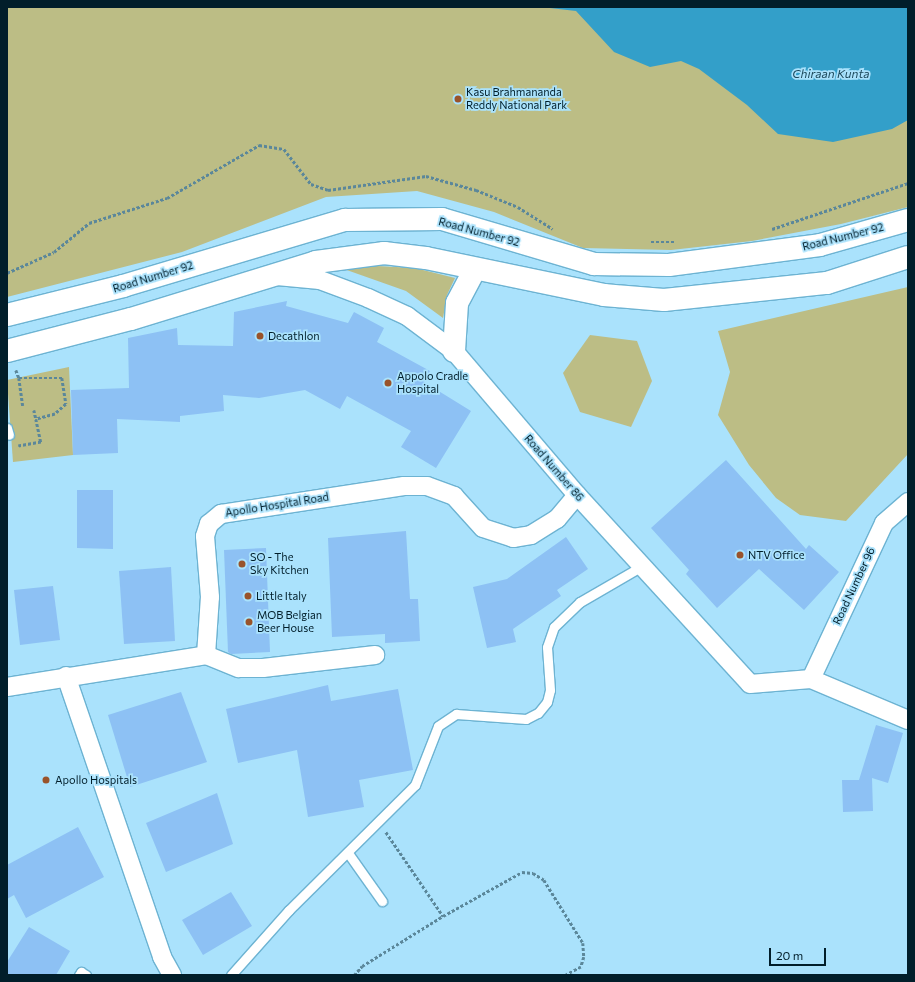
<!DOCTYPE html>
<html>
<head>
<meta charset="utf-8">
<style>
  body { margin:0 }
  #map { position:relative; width:915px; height:982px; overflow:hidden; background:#aae2fc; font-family:Commissioner,sans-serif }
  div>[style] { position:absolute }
  .green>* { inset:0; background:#bcbd85 }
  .water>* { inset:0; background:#339fc9 }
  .building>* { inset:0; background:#8dc1f4 }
  .path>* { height:2.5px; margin-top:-1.25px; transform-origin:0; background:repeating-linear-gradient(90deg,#5b879a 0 3px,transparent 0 5px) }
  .roads { filter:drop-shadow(1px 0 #6db3d2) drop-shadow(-1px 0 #6db3d2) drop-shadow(0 1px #6db3d2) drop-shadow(0 -1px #6db3d2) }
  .lane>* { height:9px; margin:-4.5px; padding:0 4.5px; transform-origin:4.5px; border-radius:4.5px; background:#fff }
  .street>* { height:18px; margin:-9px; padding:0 9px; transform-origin:9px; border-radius:9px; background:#fff }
  .secondary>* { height:22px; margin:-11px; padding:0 11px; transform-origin:11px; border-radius:11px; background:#fff }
  .dots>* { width:11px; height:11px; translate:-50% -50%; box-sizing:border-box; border:2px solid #aae2fc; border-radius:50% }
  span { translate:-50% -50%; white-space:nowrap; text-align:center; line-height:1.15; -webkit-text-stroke:3.5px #aae2fc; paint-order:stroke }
  .poi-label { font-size:11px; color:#011e2a }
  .left { translate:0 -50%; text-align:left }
  .street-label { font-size:11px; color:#011e2a }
  .water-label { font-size:12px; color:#1d495b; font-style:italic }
  .frame { position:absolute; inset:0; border:8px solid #011e2a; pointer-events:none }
  .scale { position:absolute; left:769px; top:948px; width:57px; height:18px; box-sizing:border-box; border:2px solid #011e2a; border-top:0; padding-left:5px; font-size:12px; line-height:14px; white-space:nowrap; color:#011e2a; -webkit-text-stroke:3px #aae2fc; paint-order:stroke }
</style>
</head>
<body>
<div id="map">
  <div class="green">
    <div style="clip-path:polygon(7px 7px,908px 7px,908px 207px,841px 224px,752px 241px,671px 250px,583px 248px,494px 212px,417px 191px,326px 197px,182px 252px,7px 297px)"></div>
    <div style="clip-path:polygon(377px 266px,415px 268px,455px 278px,447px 295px,443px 318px,406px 291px,341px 268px)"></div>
    <div style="clip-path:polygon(908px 287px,908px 454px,846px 521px,800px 515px,776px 498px,749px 465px,718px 415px,730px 372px,718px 331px)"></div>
    <div style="clip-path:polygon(590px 335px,637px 341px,652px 381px,631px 427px,580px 412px,563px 373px)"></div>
    <div style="clip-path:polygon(69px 367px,73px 455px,13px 462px,7px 380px)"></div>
  </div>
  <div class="water">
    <div style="clip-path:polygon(541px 7px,908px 7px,908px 120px,892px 129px,833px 142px,778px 134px,747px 105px,699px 69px,681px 61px,650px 67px,614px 52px,576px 11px)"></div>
  </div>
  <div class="building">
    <div style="clip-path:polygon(287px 301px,286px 306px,348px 323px,354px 312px,384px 328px,377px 342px,430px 371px,424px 382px,471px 411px,436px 468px,401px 447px,411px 431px,347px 396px,340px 409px,305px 390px,259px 398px,223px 395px,224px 411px,180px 416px,180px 422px,117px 419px,118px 453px,73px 455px,71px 390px,129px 388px,128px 338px,177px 328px,178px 345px,233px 346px,234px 312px)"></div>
    <div style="clip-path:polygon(726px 460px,806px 549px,809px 545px,839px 572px,804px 610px,759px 569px,717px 608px,686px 574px,689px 570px,651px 528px)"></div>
    <div style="clip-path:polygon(77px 490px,113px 490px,113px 549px,77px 548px)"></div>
    <div style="clip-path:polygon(406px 531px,410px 599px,418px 599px,420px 641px,385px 643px,385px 634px,332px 637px,328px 538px)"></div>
    <div style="clip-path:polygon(566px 537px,588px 569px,557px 590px,561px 596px,513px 629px,516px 642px,487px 648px,473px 587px,507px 579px)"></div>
    <div style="clip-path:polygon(266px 548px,270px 652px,231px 654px,228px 652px,224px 550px)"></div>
    <div style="clip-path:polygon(171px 567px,175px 641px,124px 644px,119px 571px)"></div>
    <div style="clip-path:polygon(53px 586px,60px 640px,20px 645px,14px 590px)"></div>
    <div style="clip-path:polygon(328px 685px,331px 701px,398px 689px,413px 770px,359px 780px,364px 807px,308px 817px,297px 750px,238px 763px,226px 709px)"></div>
    <div style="clip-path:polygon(181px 692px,207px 762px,130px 787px,108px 715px)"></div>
    <div style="clip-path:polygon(876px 725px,903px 733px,888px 783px,872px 778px,873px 811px,843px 812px,842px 780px,859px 780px)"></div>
    <div style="clip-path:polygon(217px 793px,233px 844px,166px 872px,146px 823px)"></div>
    <div style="clip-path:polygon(78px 827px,104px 877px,26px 918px,14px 895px,7px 899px,7px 865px)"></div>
    <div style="clip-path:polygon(231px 892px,252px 926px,203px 955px,182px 920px)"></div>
    <div style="clip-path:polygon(29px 927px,70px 951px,56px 975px,7px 975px,7px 962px)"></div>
  </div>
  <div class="path">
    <div style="left:772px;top:229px;width:144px;rotate:-18.7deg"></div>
    <div style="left:651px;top:242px;width:23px"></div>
    <div style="left:7px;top:273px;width:51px;rotate:-24.1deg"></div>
    <div style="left:54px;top:252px;width:45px;rotate:-39.6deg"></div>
    <div style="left:89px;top:223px;width:82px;rotate:-17.8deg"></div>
    <div style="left:167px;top:198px;width:106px;rotate:-29.9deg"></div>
    <div style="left:259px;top:145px;width:25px;rotate:9deg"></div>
    <div style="left:284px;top:149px;width:44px;rotate:52.4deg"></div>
    <div style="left:311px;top:184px;width:18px;rotate:19deg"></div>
    <div style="left:328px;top:190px;width:99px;rotate:-8.1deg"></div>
    <div style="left:426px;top:176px;width:52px;rotate:15.6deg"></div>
    <div style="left:476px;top:190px;width:45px;rotate:22deg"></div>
    <div style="left:518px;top:207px;width:41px;rotate:32.2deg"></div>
    <div style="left:16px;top:370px;width:9px;rotate:69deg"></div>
    <div style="left:19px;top:378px;width:43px"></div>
    <div style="left:62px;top:378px;width:26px;rotate:81deg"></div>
    <div style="left:66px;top:404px;width:15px;rotate:138deg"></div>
    <div style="left:55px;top:414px;width:20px;rotate:165deg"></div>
    <div style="left:36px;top:419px;width:24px;rotate:78deg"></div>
    <div style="left:41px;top:442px;width:23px;rotate:170deg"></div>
    <div style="left:19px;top:378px;width:28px;rotate:82deg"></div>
    <div style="left:34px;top:410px;width:9px;rotate:77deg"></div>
    <div style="left:386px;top:832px;width:102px;rotate:55.8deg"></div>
    <div style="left:354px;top:975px;width:12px;rotate:-48deg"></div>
    <div style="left:362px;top:966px;width:95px;rotate:-31.7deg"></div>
    <div style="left:443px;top:916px;width:90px;rotate:-29.1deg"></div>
    <div style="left:522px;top:872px;width:11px;rotate:5deg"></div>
    <div style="left:533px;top:873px;width:13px;rotate:32deg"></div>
    <div style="left:544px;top:880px;width:74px;rotate:58.2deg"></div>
    <div style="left:583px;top:943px;width:14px;rotate:86deg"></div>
    <div style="left:584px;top:957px;width:10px;rotate:107deg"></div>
    <div style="left:581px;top:967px;width:17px;rotate:152deg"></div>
  </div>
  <div class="roads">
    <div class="lane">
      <div style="left:7px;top:428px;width:7px;rotate:74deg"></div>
      <div style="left:348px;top:853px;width:59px;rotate:54.7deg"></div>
      <div style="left:79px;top:975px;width:4px;rotate:-56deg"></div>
      <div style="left:81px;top:972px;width:6px;rotate:31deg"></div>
      <div style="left:231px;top:975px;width:87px;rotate:-48.3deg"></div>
      <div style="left:289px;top:910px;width:177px;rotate:-44.8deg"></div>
      <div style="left:415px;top:785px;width:63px;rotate:-68.7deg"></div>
      <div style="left:438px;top:726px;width:22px;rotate:-34deg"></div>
      <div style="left:456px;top:714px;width:70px;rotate:4.1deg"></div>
      <div style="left:526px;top:719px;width:13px;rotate:-27deg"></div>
      <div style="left:538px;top:713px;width:14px;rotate:-51deg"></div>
      <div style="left:547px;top:702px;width:12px;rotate:-76deg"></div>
      <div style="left:550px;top:690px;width:43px;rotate:-94deg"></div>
      <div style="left:547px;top:647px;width:21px;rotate:-71deg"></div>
      <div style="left:554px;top:627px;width:36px;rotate:-44deg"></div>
      <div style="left:580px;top:602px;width:72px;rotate:-30.1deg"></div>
    </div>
    <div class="street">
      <div style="left:277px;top:276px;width:43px;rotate:5.3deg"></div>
      <div style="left:320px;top:280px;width:51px;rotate:20.6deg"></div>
      <div style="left:368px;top:298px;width:43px;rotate:24.8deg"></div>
      <div style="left:407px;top:316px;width:59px;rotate:36.7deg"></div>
      <div style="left:454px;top:351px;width:189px;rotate:49.5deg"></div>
      <div style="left:577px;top:495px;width:256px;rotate:47.5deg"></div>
      <div style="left:750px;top:684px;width:61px;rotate:-4.7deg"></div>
      <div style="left:811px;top:679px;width:105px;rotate:22.9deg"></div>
      <div style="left:206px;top:655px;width:35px;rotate:22deg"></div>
      <div style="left:239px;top:668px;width:24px"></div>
      <div style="left:263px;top:668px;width:113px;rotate:-6.6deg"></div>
      <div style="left:66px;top:676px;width:297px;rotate:71.1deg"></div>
      <div style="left:162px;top:957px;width:21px;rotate:61deg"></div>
      <div style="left:811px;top:679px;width:172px;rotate:-64.9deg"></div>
      <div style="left:884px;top:523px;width:32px;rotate:-41deg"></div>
      <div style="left:7px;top:687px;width:202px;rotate:-9.1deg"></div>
      <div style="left:206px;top:655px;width:58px;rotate:-86.1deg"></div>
      <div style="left:210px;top:597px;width:61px;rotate:-94.7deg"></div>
      <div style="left:205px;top:536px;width:13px;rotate:-72deg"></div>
      <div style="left:209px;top:524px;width:16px;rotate:-40deg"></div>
      <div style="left:221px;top:514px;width:185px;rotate:-8.7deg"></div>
      <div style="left:404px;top:486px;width:23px"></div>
      <div style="left:427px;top:486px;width:29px;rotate:20deg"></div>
      <div style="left:454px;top:496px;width:43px;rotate:47.8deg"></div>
      <div style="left:483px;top:528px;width:32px;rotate:18deg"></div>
      <div style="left:513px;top:538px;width:18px;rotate:-9deg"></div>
      <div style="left:531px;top:535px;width:31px;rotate:-32deg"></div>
      <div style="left:557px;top:519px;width:31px;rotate:-50deg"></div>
    </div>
    <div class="secondary">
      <div style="left:7px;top:315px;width:120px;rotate:-14deg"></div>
      <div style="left:123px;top:286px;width:232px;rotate:-16.6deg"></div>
      <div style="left:345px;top:220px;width:97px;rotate:-0.6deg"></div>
      <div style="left:442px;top:219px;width:159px;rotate:16.5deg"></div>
      <div style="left:594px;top:264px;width:75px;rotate:0.8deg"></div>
      <div style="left:669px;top:265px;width:152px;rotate:-7.5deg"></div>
      <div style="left:820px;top:245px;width:91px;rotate:-15.9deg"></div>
      <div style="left:7px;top:351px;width:128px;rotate:-14.5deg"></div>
      <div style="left:131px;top:319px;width:194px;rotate:-17.1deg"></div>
      <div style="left:316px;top:262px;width:69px;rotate:-7.5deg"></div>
      <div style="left:384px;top:253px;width:42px;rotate:6.8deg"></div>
      <div style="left:426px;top:258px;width:182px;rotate:11.7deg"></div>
      <div style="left:604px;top:295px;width:60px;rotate:4.8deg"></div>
      <div style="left:664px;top:300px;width:164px;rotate:-6deg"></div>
      <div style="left:827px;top:283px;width:85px;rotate:-17.8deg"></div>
      <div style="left:454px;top:351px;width:48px;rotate:-86.4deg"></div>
      <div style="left:457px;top:303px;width:38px;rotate:-62deg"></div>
    </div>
  </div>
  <div class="dots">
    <div style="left:458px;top:99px;background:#99532b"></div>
    <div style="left:260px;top:336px;background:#99532b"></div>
    <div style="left:388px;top:383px;background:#99532b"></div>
    <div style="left:740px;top:555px;background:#99532b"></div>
    <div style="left:242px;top:564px;background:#99532b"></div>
    <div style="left:248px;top:596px;background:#99532b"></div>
    <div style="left:249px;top:622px;background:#99532b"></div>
    <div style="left:46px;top:780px;background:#99532b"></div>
  </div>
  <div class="poi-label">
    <span class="left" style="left:466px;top:99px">Kasu Brahmananda<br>Reddy National Park</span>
    <span class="left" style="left:268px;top:336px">Decathlon</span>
    <span class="left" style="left:397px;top:383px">Appolo Cradle<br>Hospital</span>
    <span class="left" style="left:748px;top:555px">NTV Office</span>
    <span class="left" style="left:250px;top:564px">SO - The<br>Sky Kitchen</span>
    <span class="left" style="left:256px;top:596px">Little Italy</span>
    <span class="left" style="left:257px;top:622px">MOB Belgian<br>Beer House</span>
    <span class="left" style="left:55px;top:780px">Apollo Hospitals</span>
  </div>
  <div class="street-label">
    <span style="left:479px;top:232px;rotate:15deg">Road Number 92</span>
    <span style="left:843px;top:237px;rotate:-14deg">Road Number 92</span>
    <span style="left:153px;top:277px;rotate:-17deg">Road Number 92</span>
    <span style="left:554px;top:468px;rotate:49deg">Road Number 86</span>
    <span style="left:277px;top:505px;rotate:-9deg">Apollo Hospital Road</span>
    <span style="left:854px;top:586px;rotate:-65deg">Road Number 96</span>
  </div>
  <div class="water-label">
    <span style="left:831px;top:74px">Chiraan Kunta</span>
  </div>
  <div class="frame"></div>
  <div class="scale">20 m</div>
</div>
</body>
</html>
